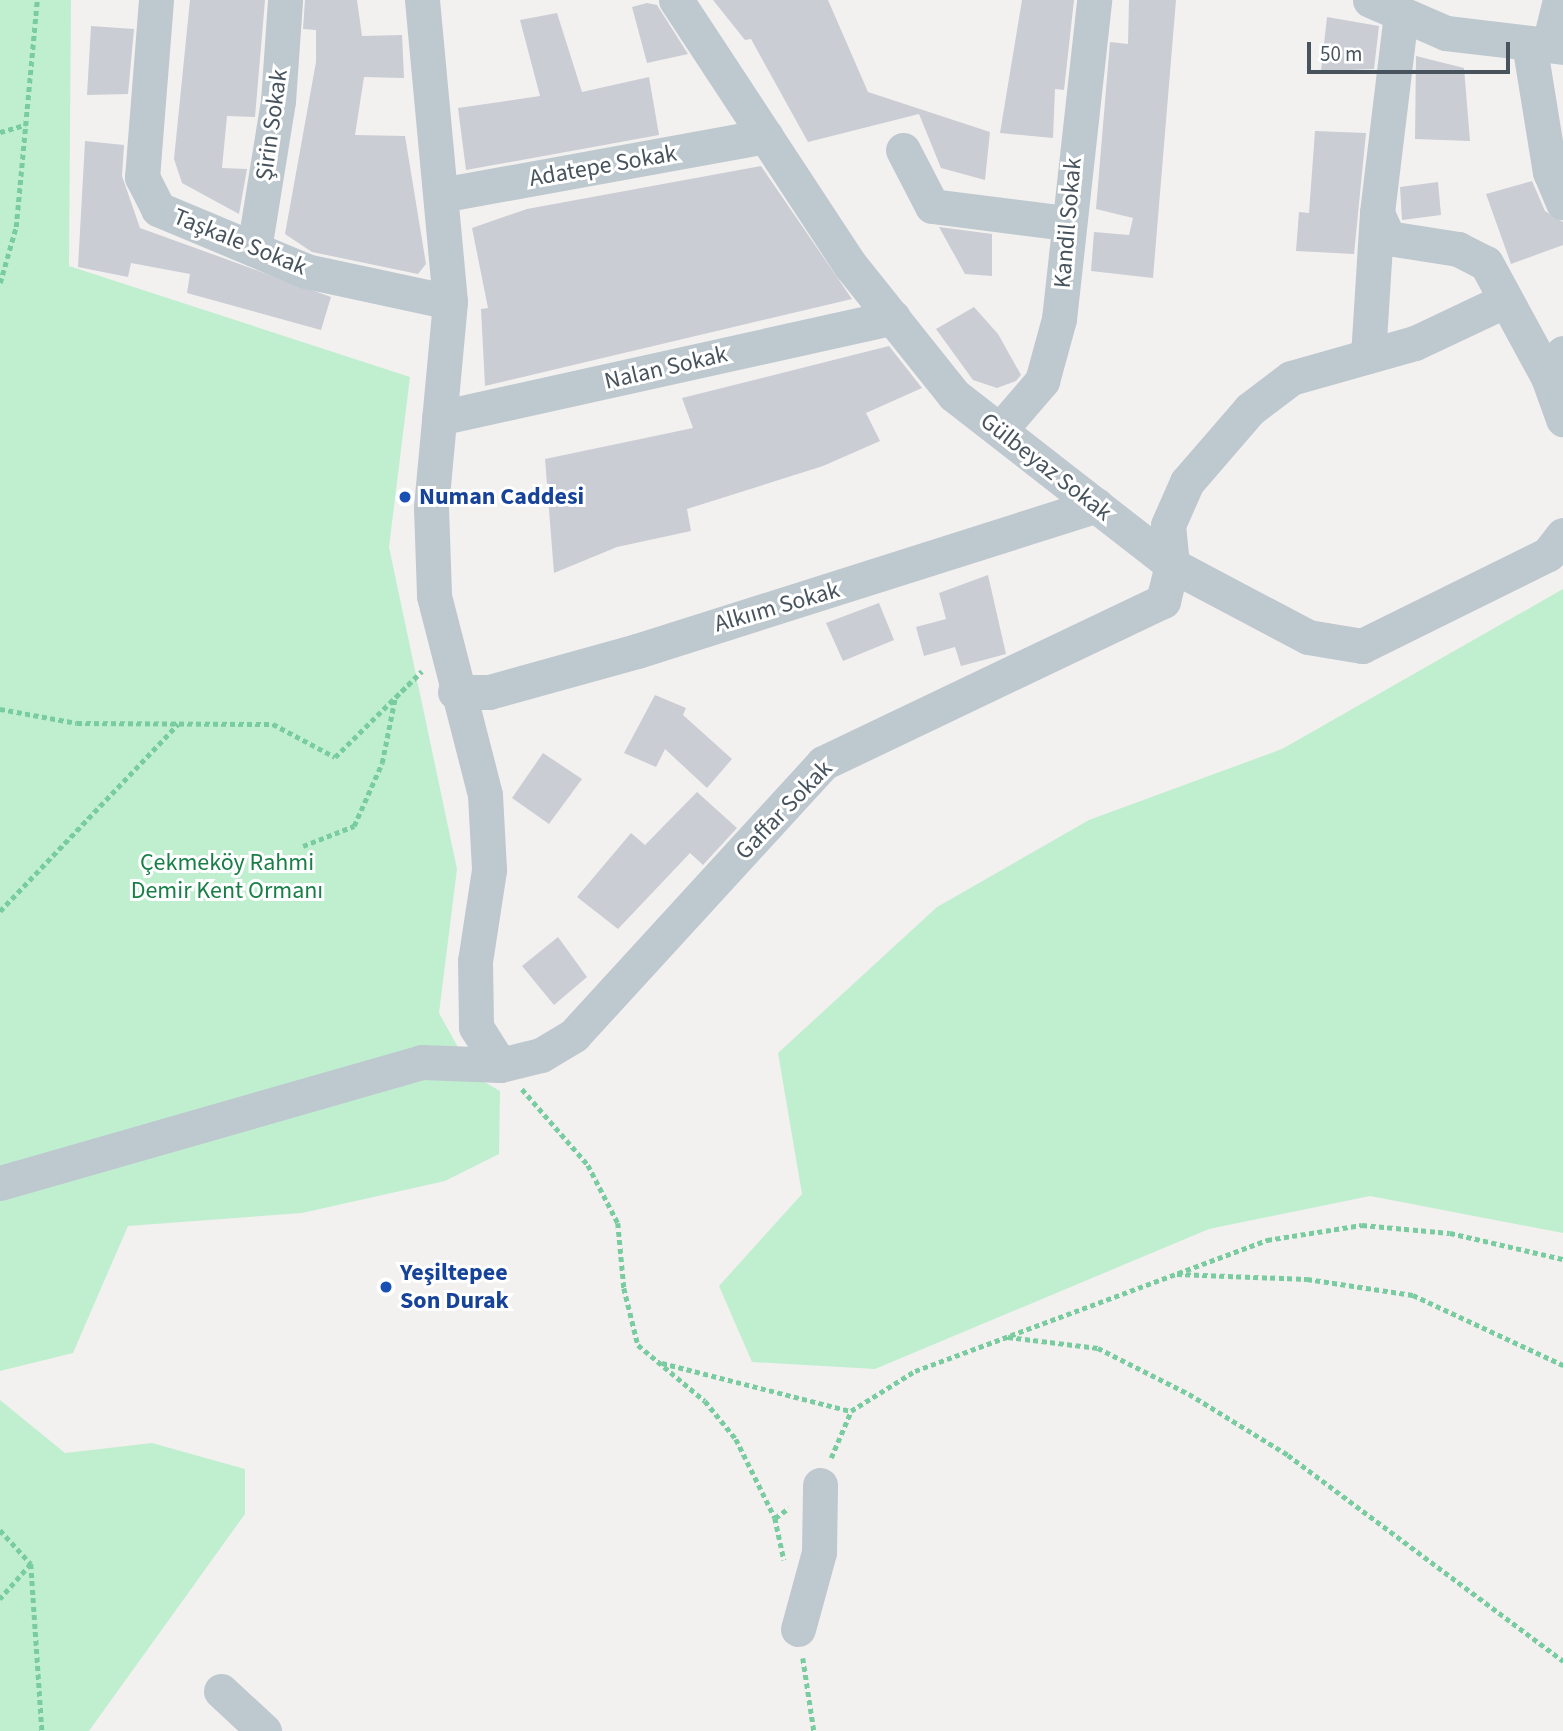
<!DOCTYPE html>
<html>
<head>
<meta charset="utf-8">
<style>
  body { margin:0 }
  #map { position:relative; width:1563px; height:1731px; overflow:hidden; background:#f3f0f0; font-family:"Source Sans 3",sans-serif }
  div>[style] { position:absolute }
  .green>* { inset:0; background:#c0efd0 }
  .building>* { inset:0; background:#cacdd3 }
  .path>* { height:4.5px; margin-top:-2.25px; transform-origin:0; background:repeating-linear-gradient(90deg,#79cca0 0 5px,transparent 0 8.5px) }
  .minor>* { height:35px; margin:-17.5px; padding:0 17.5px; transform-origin:17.5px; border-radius:17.5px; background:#bec8cf }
  .dots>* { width:19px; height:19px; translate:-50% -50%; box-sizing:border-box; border:4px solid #fff; border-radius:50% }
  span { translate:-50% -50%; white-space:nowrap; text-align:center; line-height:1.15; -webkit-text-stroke:6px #fff; paint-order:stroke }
  .street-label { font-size:24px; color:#48545d }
  .transit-label { font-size:24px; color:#164399; font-weight:700 }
  .left { translate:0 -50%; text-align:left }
  .park-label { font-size:24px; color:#197f48 }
  .scale { position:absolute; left:1307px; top:42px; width:203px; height:32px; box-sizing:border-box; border:4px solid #48545d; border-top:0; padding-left:9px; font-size:21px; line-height:24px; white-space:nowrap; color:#48545d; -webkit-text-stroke:5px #fff; paint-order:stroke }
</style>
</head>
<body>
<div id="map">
  <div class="green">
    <div style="clip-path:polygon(0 0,71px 0,69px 266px,410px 377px,389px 547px,457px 869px,439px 1013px,474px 1076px,500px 1091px,499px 1154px,445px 1181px,302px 1213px,128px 1226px,73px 1353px,0 1371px)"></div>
    <div style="clip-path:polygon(1563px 589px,1563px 1233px,1370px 1196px,1209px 1229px,875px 1369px,752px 1362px,719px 1286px,802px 1194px,778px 1053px,937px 907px,1089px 820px,1282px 749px)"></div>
    <div style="clip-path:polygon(0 1400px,65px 1453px,152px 1443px,245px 1469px,245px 1514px,89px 1731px,0 1731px)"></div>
  </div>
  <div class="building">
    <div style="clip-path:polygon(190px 0,265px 0,255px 117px,227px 116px,222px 168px,247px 169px,239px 214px,182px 183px,174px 159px)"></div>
    <div style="clip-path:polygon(305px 0,357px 0,362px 36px,402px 35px,404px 78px,364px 77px,355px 135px,405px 136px,426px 264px,418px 274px,312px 252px,285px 234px,316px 62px,316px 30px,303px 29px)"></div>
    <div style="clip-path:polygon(713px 0,828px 0,868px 92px,990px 132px,985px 180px,941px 168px,919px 114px,808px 142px,751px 39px,745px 40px)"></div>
    <div style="clip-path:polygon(1022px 0,1074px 0,1064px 90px,1055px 89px,1053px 138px,1000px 133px)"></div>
    <div style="clip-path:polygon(1129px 0,1176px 0,1153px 278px,1091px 271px,1094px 232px,1129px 235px,1133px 218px,1096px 209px,1110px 42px,1128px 44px)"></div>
    <div style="clip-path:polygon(647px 3px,657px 5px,688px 54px,647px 63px,632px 7px)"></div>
    <div style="clip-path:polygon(557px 13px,582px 92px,649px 77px,659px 135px,466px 170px,458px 108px,540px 96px,520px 20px)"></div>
    <div style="clip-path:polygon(1327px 17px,1379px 26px,1374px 69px,1321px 71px)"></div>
    <div style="clip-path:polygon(91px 26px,134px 29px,128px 94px,87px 95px)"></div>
    <div style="clip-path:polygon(1416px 56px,1464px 68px,1470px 141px,1415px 139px)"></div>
    <div style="clip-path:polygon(1315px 131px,1366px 133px,1354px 254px,1296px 251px,1299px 212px,1309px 213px)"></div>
    <div style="clip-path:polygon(85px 141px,124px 145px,122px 176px,140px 228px,331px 297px,321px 330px,187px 293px,190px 274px,131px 263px,128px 277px,78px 267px)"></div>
    <div style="clip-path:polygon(761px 166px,852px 299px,485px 386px,481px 309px,488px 308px,472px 228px,527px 209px)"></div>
    <div style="clip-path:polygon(1532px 181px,1545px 211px,1563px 222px,1563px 245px,1511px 264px,1486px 194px)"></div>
    <div style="clip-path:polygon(1438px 182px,1441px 215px,1402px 220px,1400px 187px)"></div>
    <div style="clip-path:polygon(939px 227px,992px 234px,992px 276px,965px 274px)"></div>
    <div style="clip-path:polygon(974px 307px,998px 334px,1021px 375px,1016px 381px,997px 388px,973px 380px,936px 329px)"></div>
    <div style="clip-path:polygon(889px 346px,922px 388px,866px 413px,880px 441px,823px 466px,687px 509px,691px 531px,617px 547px,554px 573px,545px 459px,693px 428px,682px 398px)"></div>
    <div style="clip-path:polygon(988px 575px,1006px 654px,961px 666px,955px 647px,924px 656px,916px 627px,946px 619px,939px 593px)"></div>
    <div style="clip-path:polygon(879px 603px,894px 640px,843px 661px,826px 623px)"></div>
    <div style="clip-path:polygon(655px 695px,686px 708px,683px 715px,732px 759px,707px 788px,665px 749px,656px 767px,624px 753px)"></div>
    <div style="clip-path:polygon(543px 753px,582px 779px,549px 824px,512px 798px)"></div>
    <div style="clip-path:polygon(697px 792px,737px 828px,703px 865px,690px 853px,618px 929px,577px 897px,631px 833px,645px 845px)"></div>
    <div style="clip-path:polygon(558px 937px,587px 977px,554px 1005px,522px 966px)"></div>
  </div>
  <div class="path">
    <div style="left:0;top:132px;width:26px;rotate:-16deg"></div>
    <div style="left:0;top:283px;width:58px;rotate:-74.1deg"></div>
    <div style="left:16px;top:227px;width:228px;rotate:-84.7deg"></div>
    <div style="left:0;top:709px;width:78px;rotate:10.3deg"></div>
    <div style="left:77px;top:723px;width:196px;rotate:0.3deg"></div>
    <div style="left:273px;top:724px;width:70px;rotate:28deg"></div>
    <div style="left:335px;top:757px;width:122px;rotate:-44.7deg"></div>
    <div style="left:303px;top:846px;width:55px;rotate:-21.4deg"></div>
    <div style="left:354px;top:826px;width:69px;rotate:-66deg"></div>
    <div style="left:382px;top:763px;width:66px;rotate:-78.7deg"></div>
    <div style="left:0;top:911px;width:258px;rotate:-46.4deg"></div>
    <div style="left:522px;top:1089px;width:101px;rotate:49deg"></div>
    <div style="left:588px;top:1165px;width:65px;rotate:62.7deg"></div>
    <div style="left:618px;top:1223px;width:65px;rotate:84.7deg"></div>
    <div style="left:624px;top:1288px;width:59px;rotate:76.2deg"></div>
    <div style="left:638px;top:1345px;width:87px;rotate:39.9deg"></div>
    <div style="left:705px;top:1401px;width:49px;rotate:50.8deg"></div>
    <div style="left:736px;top:1439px;width:88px;rotate:63.7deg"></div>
    <div style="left:775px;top:1518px;width:43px;rotate:77.9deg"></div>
    <div style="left:1177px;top:1274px;width:130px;rotate:2.2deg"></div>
    <div style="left:1307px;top:1279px;width:107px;rotate:8.6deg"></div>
    <div style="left:1413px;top:1295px;width:166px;rotate:25deg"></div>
    <div style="left:1008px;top:1337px;width:91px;rotate:7deg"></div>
    <div style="left:1098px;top:1348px;width:102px;rotate:26.8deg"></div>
    <div style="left:1189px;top:1394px;width:116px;rotate:31.6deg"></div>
    <div style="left:1288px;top:1455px;width:344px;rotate:36.8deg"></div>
    <div style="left:662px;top:1363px;width:195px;rotate:14.3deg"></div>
    <div style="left:831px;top:1458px;width:51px;rotate:-66.9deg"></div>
    <div style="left:851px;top:1411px;width:75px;rotate:-32deg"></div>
    <div style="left:915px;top:1371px;width:376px;rotate:-20.4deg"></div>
    <div style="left:1267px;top:1240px;width:96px;rotate:-9deg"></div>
    <div style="left:1362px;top:1225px;width:88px;rotate:5.2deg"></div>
    <div style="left:1450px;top:1233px;width:116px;rotate:13deg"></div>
    <div style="left:775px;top:1518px;width:17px;rotate:-36deg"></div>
    <div style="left:0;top:1530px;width:46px;rotate:47.6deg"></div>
    <div style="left:31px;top:1564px;width:47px;rotate:131.5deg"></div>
    <div style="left:31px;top:1564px;width:167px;rotate:86.2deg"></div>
    <div style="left:803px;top:1658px;width:74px;rotate:81.4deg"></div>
  </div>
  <div class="minor">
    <div style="left:156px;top:0;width:178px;rotate:94.5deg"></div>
    <div style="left:142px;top:177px;width:36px;rotate:63deg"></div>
    <div style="left:158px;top:209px;width:160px;rotate:22.7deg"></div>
    <div style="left:306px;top:271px;width:147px;rotate:12.1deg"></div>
    <div style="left:422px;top:0;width:303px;rotate:84.7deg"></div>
    <div style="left:450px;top:302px;width:207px;rotate:95.3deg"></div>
    <div style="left:431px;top:508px;width:88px;rotate:88deg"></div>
    <div style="left:434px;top:596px;width:205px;rotate:75.6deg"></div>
    <div style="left:485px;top:795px;width:75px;rotate:86.9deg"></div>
    <div style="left:489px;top:870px;width:92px;rotate:98.7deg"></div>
    <div style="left:475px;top:961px;width:66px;rotate:89.1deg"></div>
    <div style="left:476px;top:1027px;width:45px;rotate:57.7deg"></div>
    <div style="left:676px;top:0;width:318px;rotate:56.7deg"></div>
    <div style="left:851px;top:266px;width:165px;rotate:51.4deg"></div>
    <div style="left:954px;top:395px;width:276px;rotate:37.9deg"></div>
    <div style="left:1172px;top:565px;width:154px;rotate:27.9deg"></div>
    <div style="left:1308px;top:637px;width:55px;rotate:9.5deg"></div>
    <div style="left:1362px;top:646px;width:208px;rotate:-26.3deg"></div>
    <div style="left:1548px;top:554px;width:24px;rotate:-52deg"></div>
    <div style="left:1370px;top:0;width:83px;rotate:23.5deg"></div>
    <div style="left:1446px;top:33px;width:118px;rotate:6.8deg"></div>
    <div style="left:1401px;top:14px;width:200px;rotate:96.9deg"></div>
    <div style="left:1377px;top:213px;width:27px;rotate:66deg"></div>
    <div style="left:1388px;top:238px;width:71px;rotate:8.9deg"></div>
    <div style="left:1458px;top:249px;width:31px;rotate:27deg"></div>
    <div style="left:1486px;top:263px;width:130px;rotate:61.5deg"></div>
    <div style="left:1529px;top:43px;width:131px;rotate:80.8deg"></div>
    <div style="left:1550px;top:172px;width:33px;rotate:67deg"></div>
    <div style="left:1549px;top:45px;width:46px;rotate:-76.3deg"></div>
    <div style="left:903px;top:150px;width:63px;rotate:62.6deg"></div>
    <div style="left:932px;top:206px;width:136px;rotate:7.2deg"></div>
    <div style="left:441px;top:195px;width:330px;rotate:-10.3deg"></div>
    <div style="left:254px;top:249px;width:150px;rotate:-80.8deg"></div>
    <div style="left:278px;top:101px;width:101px;rotate:-86deg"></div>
    <div style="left:1563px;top:353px;width:28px;rotate:122deg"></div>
    <div style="left:1548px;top:377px;width:45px;rotate:70.3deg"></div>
    <div style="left:1368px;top:356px;width:143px;rotate:-86.4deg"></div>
    <div style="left:439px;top:418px;width:465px;rotate:-12.5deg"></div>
    <div style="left:1000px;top:430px;width:65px;rotate:-49.4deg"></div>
    <div style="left:1042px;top:381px;width:64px;rotate:-74.7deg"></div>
    <div style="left:1059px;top:319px;width:321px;rotate:-83.7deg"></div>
    <div style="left:455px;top:692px;width:34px"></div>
    <div style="left:489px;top:692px;width:154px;rotate:-15.5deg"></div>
    <div style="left:637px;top:651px;width:482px;rotate:-17.6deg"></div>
    <div style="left:0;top:1183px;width:439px;rotate:-16deg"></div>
    <div style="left:422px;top:1062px;width:78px;rotate:2.2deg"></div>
    <div style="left:500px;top:1065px;width:42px;rotate:-13.7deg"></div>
    <div style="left:541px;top:1055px;width:39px;rotate:-31deg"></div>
    <div style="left:574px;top:1035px;width:369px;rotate:-47.5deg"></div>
    <div style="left:823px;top:763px;width:377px;rotate:-25.5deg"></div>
    <div style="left:1163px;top:601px;width:37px;rotate:-76deg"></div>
    <div style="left:1172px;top:565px;width:40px;rotate:-95.7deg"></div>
    <div style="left:1168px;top:525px;width:47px;rotate:-66.2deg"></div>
    <div style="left:1187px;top:482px;width:96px;rotate:-49.2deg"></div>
    <div style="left:1250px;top:409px;width:51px;rotate:-37.1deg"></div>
    <div style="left:1291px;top:378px;width:129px;rotate:-15.8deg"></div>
    <div style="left:1415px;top:343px;width:98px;rotate:-25.3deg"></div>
    <div style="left:798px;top:1629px;width:80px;rotate:-74.7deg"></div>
    <div style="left:819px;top:1552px;width:67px;rotate:-89.1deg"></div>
    <div style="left:221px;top:1691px;width:59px;rotate:42.9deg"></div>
  </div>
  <div class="dots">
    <div style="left:405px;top:497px;background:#1a4fb4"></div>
    <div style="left:386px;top:1287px;background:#1a4fb4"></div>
  </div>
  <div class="street-label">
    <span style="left:272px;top:125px;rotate:-82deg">Şirin Sokak</span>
    <span style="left:603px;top:166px;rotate:-10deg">Adatepe Sokak</span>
    <span style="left:1068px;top:223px;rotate:-85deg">Kandil Sokak</span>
    <span style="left:240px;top:242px;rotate:22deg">Taşkale Sokak</span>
    <span style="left:666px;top:368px;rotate:-13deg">Nalan Sokak</span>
    <span style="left:1046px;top:467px;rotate:38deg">Gülbeyaz Sokak</span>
    <span style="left:777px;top:607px;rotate:-16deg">Alkıım Sokak</span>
    <span style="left:784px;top:810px;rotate:-46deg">Gaffar Sokak</span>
  </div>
  <div class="transit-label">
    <span class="left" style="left:419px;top:497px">Numan Caddesi</span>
    <span class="left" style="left:400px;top:1287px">Yeşiltepee<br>Son Durak</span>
  </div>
  <div class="park-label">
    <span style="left:227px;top:877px">Çekmeköy Rahmi<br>Demir Kent Ormanı</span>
  </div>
  <div class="scale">50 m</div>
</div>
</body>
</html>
